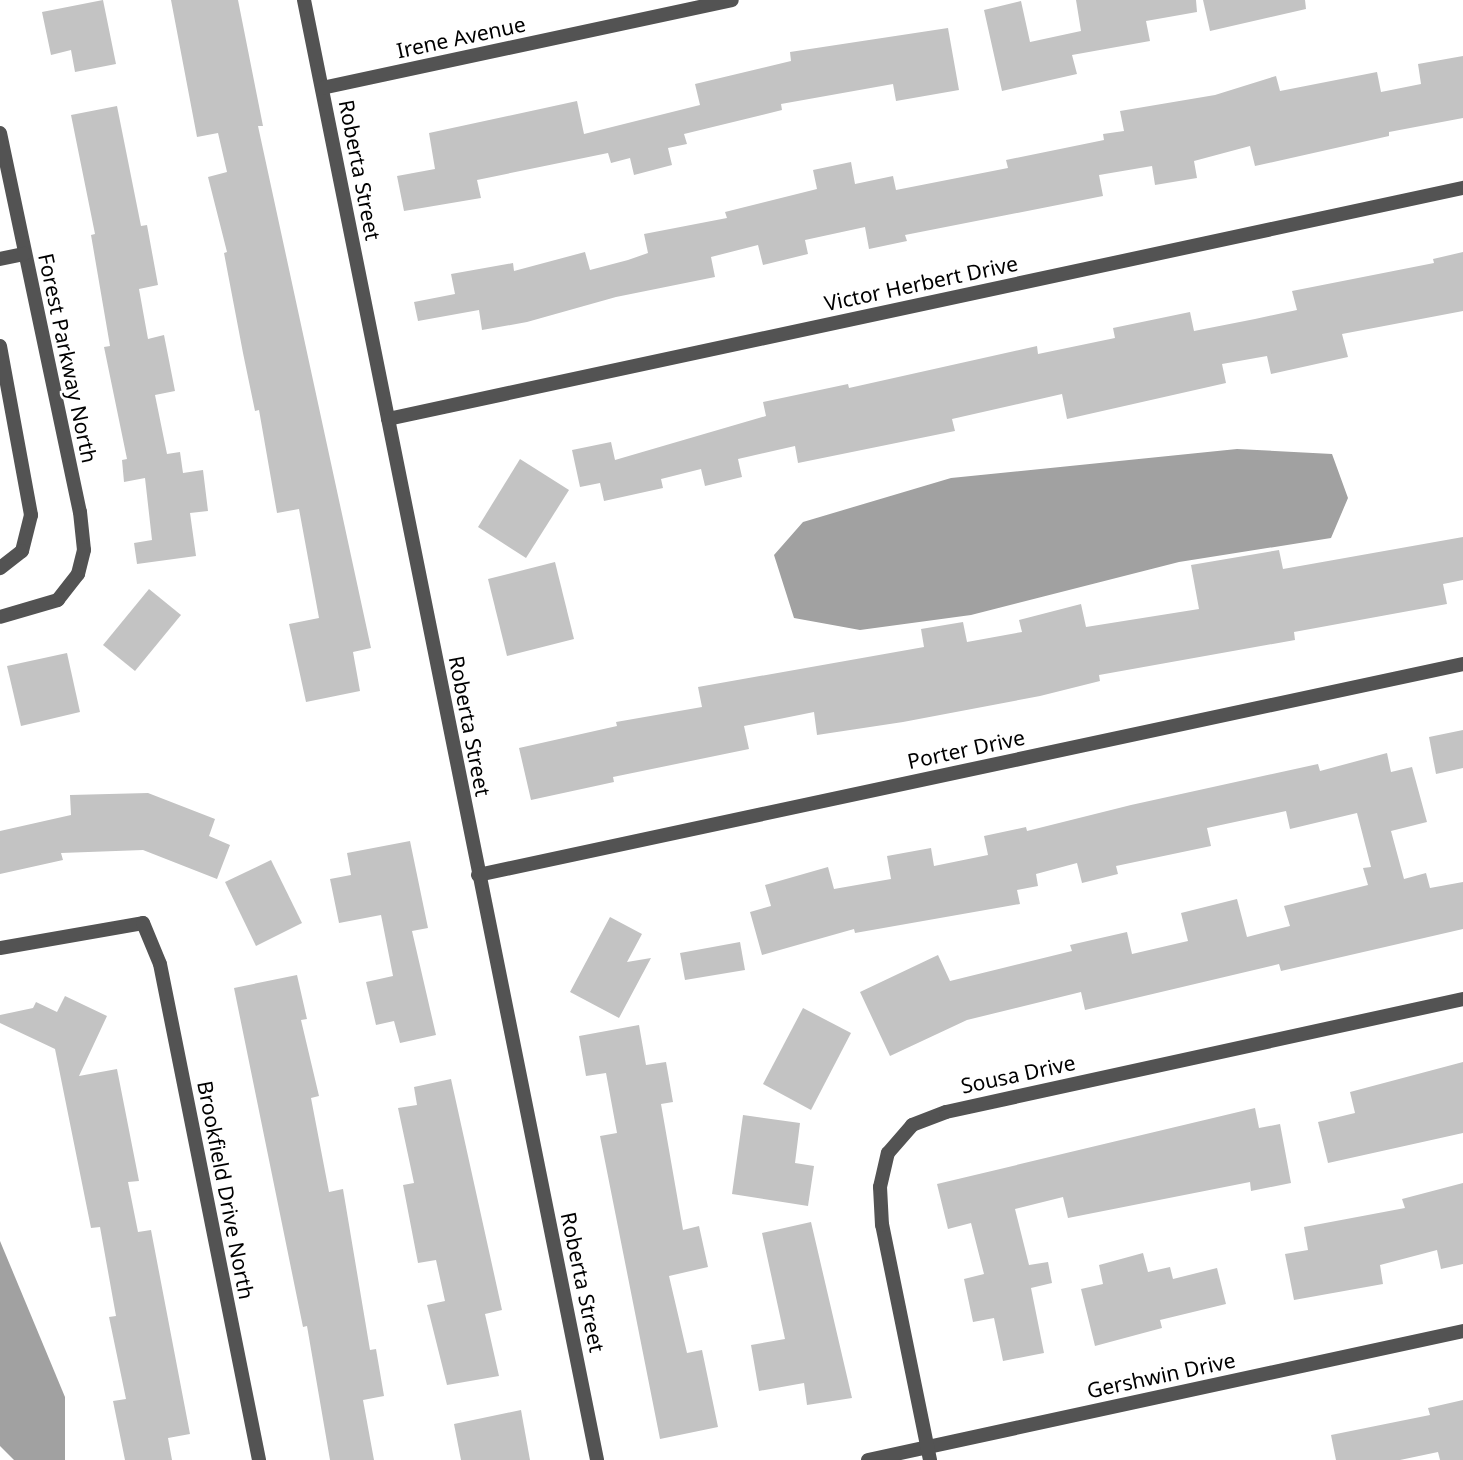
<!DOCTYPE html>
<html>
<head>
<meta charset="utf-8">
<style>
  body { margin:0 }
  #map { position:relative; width:1463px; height:1460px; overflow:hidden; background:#fff; font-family:"Noto Sans",sans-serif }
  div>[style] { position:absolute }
  .water>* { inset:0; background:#a1a1a1 }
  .building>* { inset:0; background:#c3c3c3 }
  .minor>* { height:14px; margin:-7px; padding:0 7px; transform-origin:7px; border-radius:7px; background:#535353 }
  span { translate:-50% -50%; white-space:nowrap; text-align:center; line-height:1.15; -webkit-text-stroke:5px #fff; paint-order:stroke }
  .street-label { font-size:21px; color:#000 }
</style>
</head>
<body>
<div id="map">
  <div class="water">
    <div style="clip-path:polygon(1237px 449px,1332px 454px,1348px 498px,1331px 538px,1179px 562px,971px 615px,860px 630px,794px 618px,774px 555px,803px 522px,951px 478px)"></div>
    <div style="clip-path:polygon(0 1241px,65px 1397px,65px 1460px,14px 1460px,0 1446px)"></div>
  </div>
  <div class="building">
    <div style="clip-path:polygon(103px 0,116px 64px,75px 72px,71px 50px,51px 55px,42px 12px)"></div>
    <div style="clip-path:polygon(171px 0,238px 0,263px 126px,258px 126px,371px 648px,353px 652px,360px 691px,306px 702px,289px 624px,319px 618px,299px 509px,277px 513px,259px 410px,255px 411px,243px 353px,224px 253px,227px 252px,208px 177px,227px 172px,218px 133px,197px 137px)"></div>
    <div style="clip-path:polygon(1076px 0,1196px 0,1197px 12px,1146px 21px,1150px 41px,1072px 55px,1077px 74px,1002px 91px,984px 10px,1021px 1px,1030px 42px,1081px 31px)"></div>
    <div style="clip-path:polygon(1203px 0,1305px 0,1306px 9px,1210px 31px)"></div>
    <div style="clip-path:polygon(948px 28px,959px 90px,896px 101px,893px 84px,781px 104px,782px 110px,684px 134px,687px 144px,668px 148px,672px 165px,634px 175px,630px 158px,611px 163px,608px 153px,477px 180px,481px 198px,404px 211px,397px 176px,435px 169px,429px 133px,577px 101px,584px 134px,700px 105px,695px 84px,791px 61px,790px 52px)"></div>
    <div style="clip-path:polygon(1463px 56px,1463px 118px,1389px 132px,1389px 136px,1255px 166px,1250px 146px,1194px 161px,1197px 178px,1155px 185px,1152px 166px,1099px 175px,1103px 196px,905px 235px,907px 241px,869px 249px,865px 227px,805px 240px,808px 254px,763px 265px,758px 245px,711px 257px,715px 277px,616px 297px,527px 322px,482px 330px,479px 310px,418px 321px,414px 302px,455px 294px,451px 274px,513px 263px,514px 271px,585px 252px,590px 270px,628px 260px,648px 253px,644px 234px,727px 218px,725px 212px,817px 189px,813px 170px,851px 162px,855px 184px,893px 176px,896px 190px,1008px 168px,1006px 160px,1104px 140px,1103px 134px,1124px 131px,1120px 111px,1215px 95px,1276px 76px,1280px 91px,1377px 72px,1381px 92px,1421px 84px,1418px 64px)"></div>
    <div style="clip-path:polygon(117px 106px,141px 226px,147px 225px,158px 285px,139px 289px,148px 339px,164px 335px,175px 391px,155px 395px,167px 454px,180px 452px,183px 473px,203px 470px,208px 511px,190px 513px,196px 556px,137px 564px,134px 543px,152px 540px,145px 478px,124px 482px,122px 460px,127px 459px,104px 347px,110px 346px,91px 235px,95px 234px,71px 115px)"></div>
    <div style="clip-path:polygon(1463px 252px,1463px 311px,1342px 334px,1348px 357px,1271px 374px,1267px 356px,1222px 364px,1226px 383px,1067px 419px,1062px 394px,952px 419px,955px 431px,798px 463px,795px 446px,738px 459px,742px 477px,705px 486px,701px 469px,661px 479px,663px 488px,604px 501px,600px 483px,580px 487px,572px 450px,611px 442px,615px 460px,766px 416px,763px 402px,848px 384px,849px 388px,1037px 346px,1038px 354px,1115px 338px,1113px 328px,1190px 312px,1194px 331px,1255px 319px,1297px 310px,1292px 291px,1434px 263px,1433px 259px)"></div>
    <div style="clip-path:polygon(520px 459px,569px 490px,526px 558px,478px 527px)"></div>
    <div style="clip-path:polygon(1463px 537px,1463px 580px,1443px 584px,1447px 604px,1294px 632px,1295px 640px,1099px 675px,1100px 681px,1040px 696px,903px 722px,817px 735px,814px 712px,744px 726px,749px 749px,613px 777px,614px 782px,531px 800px,519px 748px,617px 726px,616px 722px,702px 707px,698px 687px,924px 647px,921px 629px,963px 622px,967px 642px,1022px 632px,1019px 620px,1081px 604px,1086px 627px,1199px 609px,1191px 565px,1279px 550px,1283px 569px)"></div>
    <div style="clip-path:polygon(555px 562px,574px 639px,507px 656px,488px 579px)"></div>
    <div style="clip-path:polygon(149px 589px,181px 615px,135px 671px,103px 645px)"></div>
    <div style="clip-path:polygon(67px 653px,80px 712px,21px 726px,7px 666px)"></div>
    <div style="clip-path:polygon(1463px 730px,1463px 768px,1436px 774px,1429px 737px)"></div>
    <div style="clip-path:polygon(1387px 753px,1391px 772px,1412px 767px,1427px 822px,1391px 831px,1404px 879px,1426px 873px,1430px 888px,1463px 882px,1463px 929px,1281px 971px,1279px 964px,1085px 1010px,1081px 992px,967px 1020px,890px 1056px,860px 992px,938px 955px,950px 981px,1072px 951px,1070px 945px,1127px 932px,1132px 954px,1188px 941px,1181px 913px,1237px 899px,1247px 937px,1290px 926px,1284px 906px,1368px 885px,1363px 868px,1371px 867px,1357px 813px,1290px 829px,1286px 811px,1207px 828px,1211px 846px,1116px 866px,1118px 874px,1082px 883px,1077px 863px,1036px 874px,1038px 886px,1017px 890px,1020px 904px,855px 933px,854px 929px,762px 955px,750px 912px,771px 906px,765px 885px,828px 867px,834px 889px,891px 879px,887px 856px,931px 848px,934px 866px,988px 855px,984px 836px,1026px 827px,1027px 831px,1131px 805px,1318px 764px,1320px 771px)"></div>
    <div style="clip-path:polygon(148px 793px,215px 819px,209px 836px,230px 845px,217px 879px,143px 850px,61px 853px,63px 860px,0 874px,0 831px,71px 815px,70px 795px)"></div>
    <div style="clip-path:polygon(410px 841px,428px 928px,412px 931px,436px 1035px,400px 1043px,394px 1021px,376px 1025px,366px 982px,393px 976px,381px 915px,339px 923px,330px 879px,351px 875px,347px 853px)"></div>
    <div style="clip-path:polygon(271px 860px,302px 923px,256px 946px,225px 882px)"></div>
    <div style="clip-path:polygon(610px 917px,642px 934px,627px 962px,651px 958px,619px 1018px,570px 992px)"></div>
    <div style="clip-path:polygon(740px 942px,745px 970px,685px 980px,680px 953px)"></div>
    <div style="clip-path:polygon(297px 975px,307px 1019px,301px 1020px,319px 1096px,311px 1098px,329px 1192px,343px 1189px,370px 1350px,376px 1349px,384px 1396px,363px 1400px,374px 1460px,330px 1460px,307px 1326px,303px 1327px,234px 988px)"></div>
    <div style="clip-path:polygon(65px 996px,107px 1016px,79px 1076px,117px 1069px,139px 1181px,128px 1182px,138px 1232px,151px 1230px,190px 1434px,168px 1438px,172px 1460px,125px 1460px,113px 1401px,126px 1399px,109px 1317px,116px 1316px,100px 1227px,91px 1228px,55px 1049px,0 1023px,0 1015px,33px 1008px,36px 1002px,57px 1012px)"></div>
    <div style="clip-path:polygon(803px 1008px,851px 1033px,811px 1110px,763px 1084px)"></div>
    <div style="clip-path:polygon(639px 1025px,646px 1065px,666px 1062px,673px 1102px,661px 1104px,683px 1230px,699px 1226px,708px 1267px,669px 1276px,687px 1353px,702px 1350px,718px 1427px,660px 1439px,600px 1136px,617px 1133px,606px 1073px,586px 1076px,579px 1036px)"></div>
    <div style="clip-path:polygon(1463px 1062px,1463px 1133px,1328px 1163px,1318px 1122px,1355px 1113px,1350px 1092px)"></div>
    <div style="clip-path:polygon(451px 1079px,502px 1310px,485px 1314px,499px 1376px,447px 1385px,427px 1305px,445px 1301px,436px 1260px,418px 1263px,403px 1185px,414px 1183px,398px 1108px,417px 1105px,414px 1087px)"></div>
    <div style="clip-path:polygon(1255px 1108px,1259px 1128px,1280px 1124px,1291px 1183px,1251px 1191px,1250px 1182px,1068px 1218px,1063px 1197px,1015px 1209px,1029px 1265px,1048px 1262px,1052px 1283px,1031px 1288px,1044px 1353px,1003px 1361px,994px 1318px,973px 1322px,964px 1279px,984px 1274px,971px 1223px,948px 1229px,937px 1184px)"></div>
    <div style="clip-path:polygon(743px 1115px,800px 1123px,795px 1163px,814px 1166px,808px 1206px,732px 1194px)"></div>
    <div style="clip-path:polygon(1463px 1183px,1463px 1264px,1441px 1269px,1437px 1250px,1380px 1265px,1383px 1284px,1294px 1300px,1285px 1254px,1308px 1250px,1304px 1227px,1405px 1208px,1402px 1199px)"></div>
    <div style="clip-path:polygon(811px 1222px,852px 1398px,807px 1405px,804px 1383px,759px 1391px,751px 1345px,785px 1339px,762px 1233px)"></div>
    <div style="clip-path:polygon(1143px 1253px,1148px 1272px,1170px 1267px,1173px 1279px,1217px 1268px,1226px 1304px,1160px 1320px,1162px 1328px,1095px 1346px,1081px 1289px,1103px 1284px,1099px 1265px)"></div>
    <div style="clip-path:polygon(1463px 1400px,1463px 1460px,1440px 1460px,1438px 1452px,1400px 1460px,1336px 1460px,1331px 1435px,1430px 1415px,1428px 1408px)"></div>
    <div style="clip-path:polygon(521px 1410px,530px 1460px,461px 1460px,454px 1424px)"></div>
  </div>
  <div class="minor">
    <div style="left:304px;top:0;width:1489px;rotate:78.65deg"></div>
    <div style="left:322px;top:88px;width:419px;rotate:-12.1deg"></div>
    <div style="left:0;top:133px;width:387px;rotate:78.1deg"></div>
    <div style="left:80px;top:512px;width:38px;rotate:84deg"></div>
    <div style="left:84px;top:550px;width:25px;rotate:104deg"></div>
    <div style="left:78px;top:574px;width:33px;rotate:128deg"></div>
    <div style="left:58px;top:600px;width:60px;rotate:163.7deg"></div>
    <div style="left:0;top:259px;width:25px;rotate:-12deg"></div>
    <div style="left:0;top:346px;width:172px;rotate:79.6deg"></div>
    <div style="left:31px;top:515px;width:37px;rotate:104deg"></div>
    <div style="left:22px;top:551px;width:28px;rotate:142deg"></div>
    <div style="left:388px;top:419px;width:1100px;rotate:-12.13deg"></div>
    <div style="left:478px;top:875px;width:1007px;rotate:-12.09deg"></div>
    <div style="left:0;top:948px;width:145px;rotate:-9.9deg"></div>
    <div style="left:143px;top:923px;width:44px;rotate:67.5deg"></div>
    <div style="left:160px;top:964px;width:506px;rotate:78.71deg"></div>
    <div style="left:868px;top:1460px;width:609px;rotate:-12.23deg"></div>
    <div style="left:930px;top:1460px;width:240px;rotate:-101.5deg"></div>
    <div style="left:882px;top:1225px;width:38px;rotate:-93deg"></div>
    <div style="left:880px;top:1187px;width:35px;rotate:-77deg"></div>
    <div style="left:888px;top:1153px;width:37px;rotate:-49deg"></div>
    <div style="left:912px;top:1125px;width:36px;rotate:-21deg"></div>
    <div style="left:946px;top:1112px;width:529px;rotate:-12.33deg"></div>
  </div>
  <div class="street-label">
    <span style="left:461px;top:37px;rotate:-12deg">Irene Avenue</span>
    <span style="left:360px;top:170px;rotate:79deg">Roberta Street</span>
    <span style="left:921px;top:283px;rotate:-12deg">Victor Herbert Drive</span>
    <span style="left:68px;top:358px;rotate:78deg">Forest Parkway North</span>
    <span style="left:470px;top:726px;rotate:79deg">Roberta Street</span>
    <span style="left:966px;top:749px;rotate:-12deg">Porter Drive</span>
    <span style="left:1018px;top:1074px;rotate:-12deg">Sousa Drive</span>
    <span style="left:226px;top:1190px;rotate:79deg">Brookfield Drive North</span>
    <span style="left:583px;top:1282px;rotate:78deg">Roberta Street</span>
    <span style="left:1161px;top:1375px;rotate:-12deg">Gershwin Drive</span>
  </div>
</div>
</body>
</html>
